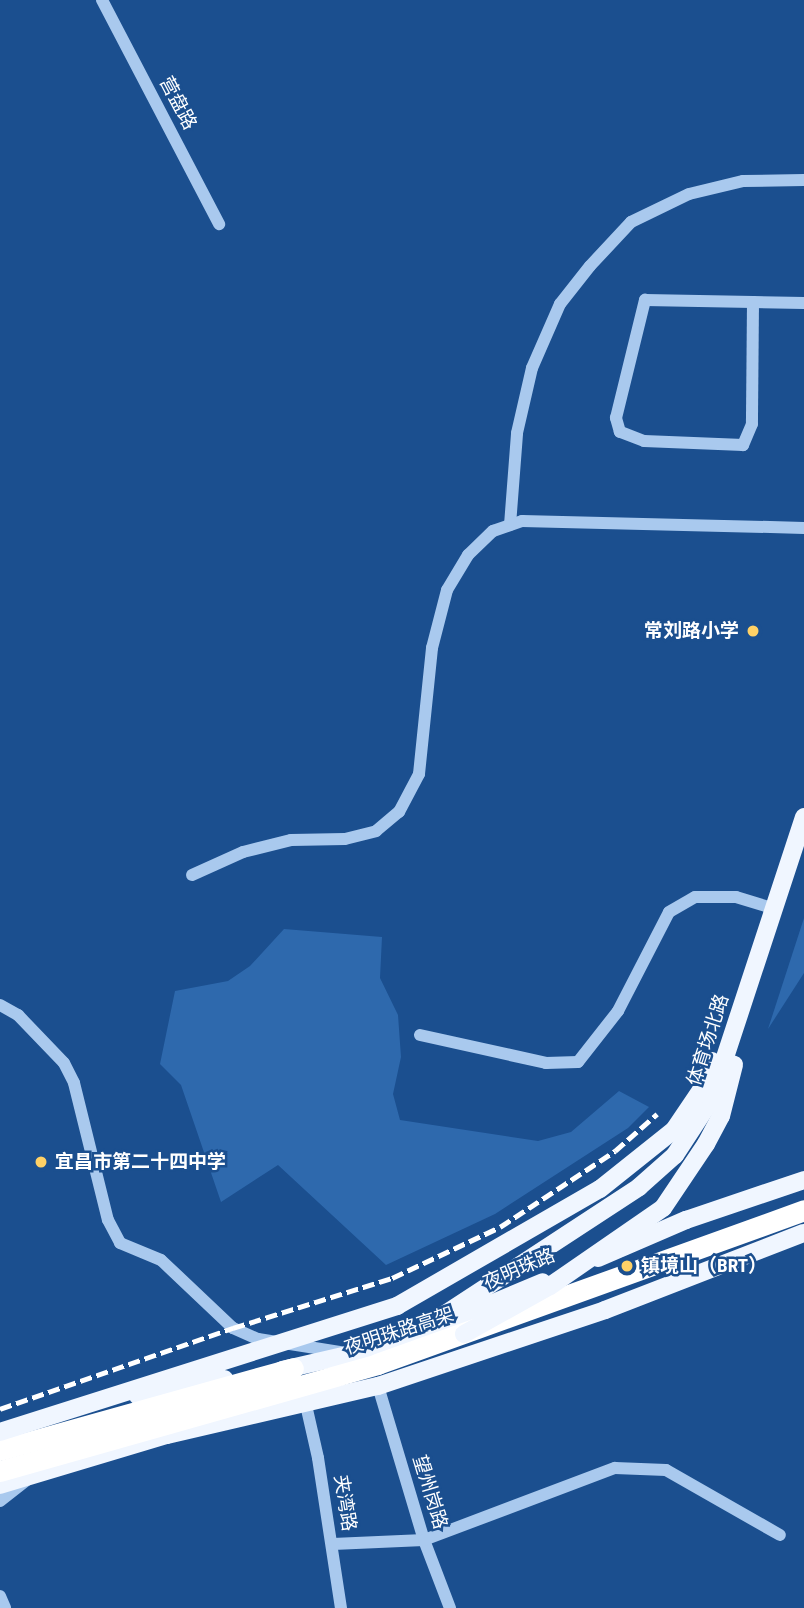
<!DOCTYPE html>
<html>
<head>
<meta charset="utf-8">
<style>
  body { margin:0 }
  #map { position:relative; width:804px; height:1608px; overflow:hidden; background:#1b4f8f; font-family:"Roboto Condensed","Noto Sans SC",sans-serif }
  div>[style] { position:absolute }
  .green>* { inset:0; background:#2e69ad }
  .minor>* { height:12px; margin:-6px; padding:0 6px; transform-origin:6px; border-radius:6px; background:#a9c9ee }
  .major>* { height:18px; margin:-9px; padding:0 9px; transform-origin:9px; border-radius:9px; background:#f0f6ff }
  .highway>* { height:21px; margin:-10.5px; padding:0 10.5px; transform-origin:10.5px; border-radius:10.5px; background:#fff }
  .rail>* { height:4.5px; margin-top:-2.25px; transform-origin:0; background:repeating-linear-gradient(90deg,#fff 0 12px,transparent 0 17px) }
  .major-bridge>* { height:18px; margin:-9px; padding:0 9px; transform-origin:9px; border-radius:9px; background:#f0f6ff }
  .dots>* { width:19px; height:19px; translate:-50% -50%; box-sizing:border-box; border:4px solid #1b4f8f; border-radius:50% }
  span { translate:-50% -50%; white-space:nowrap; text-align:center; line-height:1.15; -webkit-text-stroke:5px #1b4f8f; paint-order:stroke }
  .street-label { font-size:19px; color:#fff }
  .poi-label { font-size:19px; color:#fff; font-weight:700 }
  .right { translate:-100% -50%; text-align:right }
  .left { translate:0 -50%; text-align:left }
</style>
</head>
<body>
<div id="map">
  <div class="green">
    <div style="clip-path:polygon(804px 918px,804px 973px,768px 1029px)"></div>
    <div style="clip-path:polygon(284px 929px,382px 937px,380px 978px,398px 1015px,401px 1057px,393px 1094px,400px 1120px,538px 1141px,571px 1132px,619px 1091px,649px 1107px,628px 1128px,495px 1214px,386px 1265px,278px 1165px,221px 1202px,181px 1085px,160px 1064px,175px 991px,228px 981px,250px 966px)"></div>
  </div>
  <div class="minor">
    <div style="left:102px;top:0;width:253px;rotate:62.4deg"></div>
    <div style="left:753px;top:302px;width:122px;rotate:90.5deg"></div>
    <div style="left:752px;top:424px;width:23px;rotate:113deg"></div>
    <div style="left:743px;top:445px;width:99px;rotate:-177.7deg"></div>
    <div style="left:644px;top:441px;width:26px;rotate:-159deg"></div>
    <div style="left:620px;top:432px;width:15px;rotate:-106deg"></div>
    <div style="left:616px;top:418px;width:122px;rotate:-76.2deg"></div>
    <div style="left:645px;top:300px;width:108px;rotate:1.1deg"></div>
    <div style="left:753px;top:302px;width:51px;rotate:1.1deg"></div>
    <div style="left:510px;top:525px;width:92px;rotate:-85.6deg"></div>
    <div style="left:517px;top:433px;width:67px;rotate:-77deg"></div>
    <div style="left:532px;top:368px;width:70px;rotate:-66.4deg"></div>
    <div style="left:560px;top:304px;width:48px;rotate:-51.7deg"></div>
    <div style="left:590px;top:266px;width:60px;rotate:-47deg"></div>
    <div style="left:631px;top:222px;width:64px;rotate:-25.8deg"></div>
    <div style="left:689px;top:194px;width:56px;rotate:-13.5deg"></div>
    <div style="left:743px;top:181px;width:61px;rotate:-0.9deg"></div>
    <div style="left:192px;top:875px;width:56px;rotate:-24.3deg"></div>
    <div style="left:243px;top:852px;width:49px;rotate:-14deg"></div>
    <div style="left:291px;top:840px;width:54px;rotate:-1.1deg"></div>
    <div style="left:345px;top:839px;width:32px;rotate:-14deg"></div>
    <div style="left:376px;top:831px;width:30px;rotate:-40deg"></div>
    <div style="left:399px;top:812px;width:43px;rotate:-62.2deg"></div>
    <div style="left:419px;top:774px;width:127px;rotate:-84.1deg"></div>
    <div style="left:432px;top:648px;width:60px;rotate:-75.5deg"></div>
    <div style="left:447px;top:590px;width:41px;rotate:-59deg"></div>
    <div style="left:468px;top:555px;width:35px;rotate:-44deg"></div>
    <div style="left:493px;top:531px;width:31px;rotate:-19deg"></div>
    <div style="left:522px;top:521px;width:282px;rotate:1.4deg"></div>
    <div style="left:0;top:1005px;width:21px;rotate:29deg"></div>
    <div style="left:18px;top:1015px;width:66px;rotate:46.2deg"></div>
    <div style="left:64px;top:1063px;width:22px;rotate:63deg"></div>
    <div style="left:74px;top:1083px;width:141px;rotate:76.1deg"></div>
    <div style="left:108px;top:1220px;width:26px;rotate:62deg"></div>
    <div style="left:120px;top:1243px;width:44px;rotate:22.5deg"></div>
    <div style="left:161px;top:1260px;width:99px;rotate:43.4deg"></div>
    <div style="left:233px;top:1328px;width:27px;rotate:24deg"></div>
    <div style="left:258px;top:1339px;width:89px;rotate:9deg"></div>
    <div style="left:420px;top:1035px;width:129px;rotate:12.5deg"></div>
    <div style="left:546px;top:1063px;width:32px;rotate:-2deg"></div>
    <div style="left:578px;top:1062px;width:65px;rotate:-51.9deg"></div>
    <div style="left:618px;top:1011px;width:111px;rotate:-62.7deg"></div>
    <div style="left:669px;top:912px;width:30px;rotate:-30deg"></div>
    <div style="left:695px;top:897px;width:41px"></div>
    <div style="left:736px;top:897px;width:39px;rotate:17deg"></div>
    <div style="left:378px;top:1386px;width:161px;rotate:73.4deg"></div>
    <div style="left:424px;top:1540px;width:73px;rotate:69.1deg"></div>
    <div style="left:306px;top:1405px;width:54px;rotate:77.2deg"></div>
    <div style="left:318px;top:1458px;width:152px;rotate:81.3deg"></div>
    <div style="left:0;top:1501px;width:34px;rotate:-38deg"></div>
    <div style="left:333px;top:1544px;width:91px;rotate:-2.5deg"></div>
    <div style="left:424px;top:1540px;width:204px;rotate:-20.7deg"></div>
    <div style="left:615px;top:1468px;width:51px;rotate:2.2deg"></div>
    <div style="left:666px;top:1470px;width:131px;rotate:29.7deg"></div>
    <div style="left:0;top:1596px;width:13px;rotate:67deg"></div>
  </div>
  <div class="major">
    <div style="left:674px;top:1130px;width:48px;rotate:-56deg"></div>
    <div style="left:701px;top:1090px;width:31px;rotate:-69deg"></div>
    <div style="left:706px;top:1144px;width:32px;rotate:-62deg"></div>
    <div style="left:721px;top:1116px;width:53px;rotate:-75.7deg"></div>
    <div style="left:598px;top:1258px;width:96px;rotate:-23.4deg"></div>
    <div style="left:686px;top:1220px;width:125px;rotate:-18.7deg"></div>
    <div style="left:436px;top:1320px;width:243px;rotate:-33.2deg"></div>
    <div style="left:639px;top:1187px;width:48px;rotate:-41.6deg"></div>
    <div style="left:675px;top:1155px;width:66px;rotate:-56.8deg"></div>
    <div style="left:711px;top:1100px;width:298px;rotate:-71.8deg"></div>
    <div style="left:282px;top:1370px;width:116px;rotate:-13deg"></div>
    <div style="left:395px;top:1344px;width:160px;rotate:-22.7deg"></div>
    <div style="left:138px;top:1396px;width:88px;rotate:-11.2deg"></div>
    <div style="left:0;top:1485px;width:174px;rotate:-16.7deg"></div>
    <div style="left:167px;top:1435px;width:217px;rotate:-13.1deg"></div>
    <div style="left:378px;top:1386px;width:239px;rotate:-18.5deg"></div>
    <div style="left:605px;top:1310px;width:213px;rotate:-21.2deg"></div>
  </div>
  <div class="highway">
    <div style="left:0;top:1450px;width:304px;rotate:-15.6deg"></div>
    <div style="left:0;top:1471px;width:392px;rotate:-15.8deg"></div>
    <div style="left:377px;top:1364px;width:454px;rotate:-19.8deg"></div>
  </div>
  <div class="rail">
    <div style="left:0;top:1409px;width:247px;rotate:-19.2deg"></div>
    <div style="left:233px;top:1328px;width:167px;rotate:-17.5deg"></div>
    <div style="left:392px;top:1278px;width:119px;rotate:-25.3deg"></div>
    <div style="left:500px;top:1227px;width:138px;rotate:-33.5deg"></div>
    <div style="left:615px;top:1151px;width:56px;rotate:-41.4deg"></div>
  </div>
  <div class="major-bridge">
    <div style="left:464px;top:1334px;width:98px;rotate:-29.2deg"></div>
    <div style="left:550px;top:1286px;width:137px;rotate:-34.6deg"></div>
    <div style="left:663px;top:1208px;width:77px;rotate:-56.1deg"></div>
    <div style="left:0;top:1432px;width:417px;rotate:-17.6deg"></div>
    <div style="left:397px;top:1306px;width:234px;rotate:-30deg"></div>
    <div style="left:600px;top:1189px;width:95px;rotate:-38.6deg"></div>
  </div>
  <div class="dots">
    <div style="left:753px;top:631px;background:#ffd166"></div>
    <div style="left:41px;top:1162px;background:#ffd166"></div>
    <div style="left:627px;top:1266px;background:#ffd166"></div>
  </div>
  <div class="street-label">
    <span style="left:178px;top:103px;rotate:62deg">营盘路</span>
    <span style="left:708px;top:1040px;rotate:-72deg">体育场北路</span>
    <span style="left:519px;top:1269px;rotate:-23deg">夜明珠路</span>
    <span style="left:399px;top:1331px;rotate:-18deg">夜明珠路高架</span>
    <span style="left:430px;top:1492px;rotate:73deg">望州岗路</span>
    <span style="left:345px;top:1503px;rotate:81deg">夹湾路</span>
  </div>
  <div class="poi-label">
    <span class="right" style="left:739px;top:631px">常刘路小学</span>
    <span class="left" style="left:55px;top:1162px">宜昌市第二十四中学</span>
    <span class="left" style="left:641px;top:1266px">镇境山（BRT）</span>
  </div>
</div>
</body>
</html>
